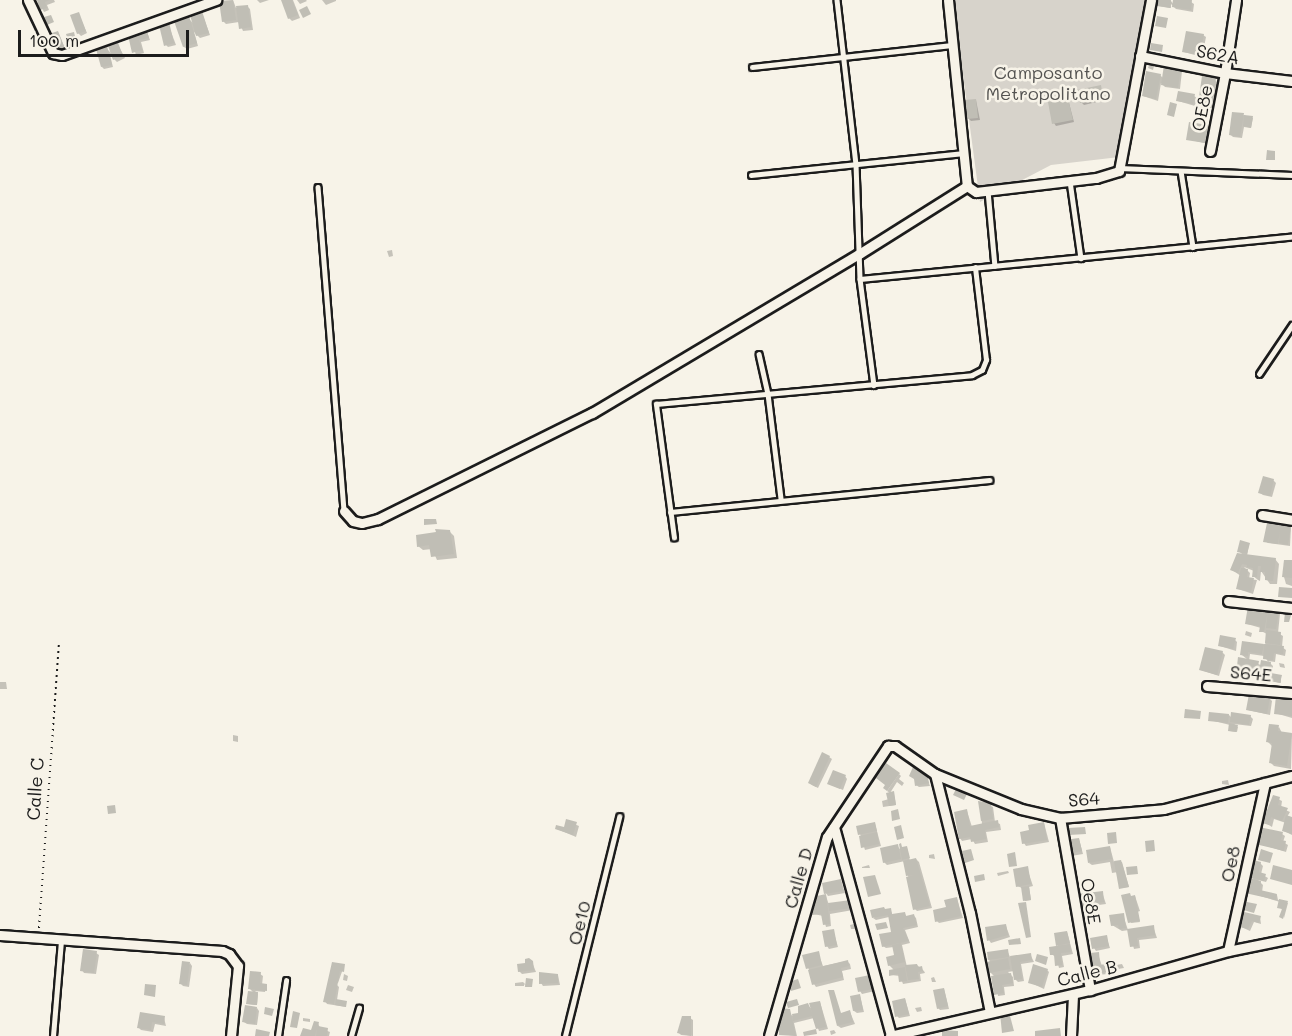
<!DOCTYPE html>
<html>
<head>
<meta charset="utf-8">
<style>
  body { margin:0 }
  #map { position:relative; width:1292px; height:1036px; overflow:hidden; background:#f7f3e8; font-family:Mali,sans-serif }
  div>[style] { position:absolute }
  .green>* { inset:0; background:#d7d3cb }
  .shadow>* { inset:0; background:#0003 }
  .building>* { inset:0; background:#c0beb5 }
  .path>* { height:2px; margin-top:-1px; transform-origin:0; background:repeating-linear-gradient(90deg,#1c1c1c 0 1.5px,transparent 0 6px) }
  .roads { filter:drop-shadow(2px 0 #1c1c1c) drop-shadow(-2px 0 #1c1c1c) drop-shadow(0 2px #1c1c1c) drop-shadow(0 -2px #1c1c1c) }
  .service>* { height:4.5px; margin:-2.25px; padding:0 2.25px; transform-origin:2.25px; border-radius:2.25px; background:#f7f3e8 }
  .minor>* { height:9px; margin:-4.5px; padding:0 4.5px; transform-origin:4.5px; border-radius:4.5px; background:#f7f3e8 }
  span { translate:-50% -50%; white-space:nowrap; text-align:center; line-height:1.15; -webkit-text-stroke:5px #f7f3e8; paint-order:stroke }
  .street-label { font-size:18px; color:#1c1c1c }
  .park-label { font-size:18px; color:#545351 }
  .scale { position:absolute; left:18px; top:30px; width:171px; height:27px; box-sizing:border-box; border:3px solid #1c1c1c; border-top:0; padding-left:8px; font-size:18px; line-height:21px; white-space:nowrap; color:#1c1c1c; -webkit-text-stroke:4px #f7f3e8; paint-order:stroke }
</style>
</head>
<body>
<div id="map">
  <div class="green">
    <div style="clip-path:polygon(953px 0,1151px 0,1140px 56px,1128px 156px,1051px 165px,980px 202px)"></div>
  </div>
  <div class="shadow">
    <div style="clip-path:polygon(38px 0,54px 0,55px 2px,47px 5px,49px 10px,44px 12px)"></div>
    <div style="clip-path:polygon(233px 0,236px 8px,247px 6px,250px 9px,253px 30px,243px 31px,239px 22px,226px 24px,223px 21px)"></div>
    <div style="clip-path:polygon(257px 0,269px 0,260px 3px)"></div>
    <div style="clip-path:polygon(282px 0,293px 0,300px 18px,292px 21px,289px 18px)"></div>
    <div style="clip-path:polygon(297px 0,306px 0,307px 1px,300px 4px)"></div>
    <div style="clip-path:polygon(322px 0,336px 0,336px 1px,326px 5px)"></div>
    <div style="clip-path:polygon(1159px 0,1171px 1px,1174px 5px,1175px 0,1191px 2px,1194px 4px,1193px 12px,1176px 9px,1171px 4px,1171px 8px,1159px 6px)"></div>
    <div style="clip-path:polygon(78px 13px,87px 33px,81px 36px,78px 33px)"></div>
    <div style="clip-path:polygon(202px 13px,210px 35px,200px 38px,194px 32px,198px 46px,187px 49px,184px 47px,188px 18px,194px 24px)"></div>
    <div style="clip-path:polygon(168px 24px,176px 45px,168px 47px,166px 45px)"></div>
    <div style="clip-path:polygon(58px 32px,65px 49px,59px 51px,56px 49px)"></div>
    <div style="clip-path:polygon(147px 32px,150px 40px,141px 42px,144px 53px,136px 55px,130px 36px)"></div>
    <div style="clip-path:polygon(1203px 35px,1206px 37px,1202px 57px,1184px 52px)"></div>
    <div style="clip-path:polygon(116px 41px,125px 58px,117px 62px,110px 55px,113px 67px,104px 69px,102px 67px,106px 48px,112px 54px)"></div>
    <div style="clip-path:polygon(1149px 65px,1154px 66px,1153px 70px,1148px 68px)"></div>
    <div style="clip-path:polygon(1180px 69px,1182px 71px,1180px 89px,1165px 87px,1161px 83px,1158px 101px,1143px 96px,1160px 75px,1163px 78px)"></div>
    <div style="clip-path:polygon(1215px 80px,1217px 82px,1215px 100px,1211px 100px,1213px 108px,1206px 107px,1206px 99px,1200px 96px)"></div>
    <div style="clip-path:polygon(1100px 87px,1105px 100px,1084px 105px,1081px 102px)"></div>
    <div style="clip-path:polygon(1194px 96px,1197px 98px,1195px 106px,1178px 101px)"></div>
    <div style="clip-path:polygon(1068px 99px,1074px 122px,1056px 126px,1054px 123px)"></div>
    <div style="clip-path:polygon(976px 100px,980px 120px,971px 121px,969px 119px)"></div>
    <div style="clip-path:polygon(1243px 115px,1253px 118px,1251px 128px,1244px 127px,1242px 138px,1233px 137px,1230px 134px)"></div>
    <div style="clip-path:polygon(1207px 126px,1210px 129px,1208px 144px,1188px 139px)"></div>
    <div style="clip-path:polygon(392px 250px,393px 256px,389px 257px,387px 251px)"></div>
    <div style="clip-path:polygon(1273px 480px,1276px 483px,1272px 497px,1263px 495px,1260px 493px)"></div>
    <div style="clip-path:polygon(1268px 525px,1291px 527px,1290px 546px,1268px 543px,1265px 541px)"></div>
    <div style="clip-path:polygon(450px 532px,454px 536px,457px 558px,437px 560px,432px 549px,423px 550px,418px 546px)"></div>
    <div style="clip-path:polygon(1249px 544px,1247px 556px,1275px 559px,1279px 564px,1277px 584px,1270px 584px,1261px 571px,1260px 581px,1258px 580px,1253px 576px,1254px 571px,1244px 567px,1250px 573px,1249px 579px,1257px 580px,1253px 594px,1238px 589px,1241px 576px,1232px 570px,1243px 555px,1239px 551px)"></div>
    <div style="clip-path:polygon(1292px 562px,1292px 586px,1286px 584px,1284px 577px)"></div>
    <div style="clip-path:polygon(evenodd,1249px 608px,1280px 614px,1278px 633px,1283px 636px,1282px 647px,1286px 650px,1285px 656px,1276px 654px,1275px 662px,1268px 661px,1273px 666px,1272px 675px,1281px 677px,1281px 683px,1237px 674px,1248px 660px,1242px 655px,1243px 642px,1265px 645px,1267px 634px,1261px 631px,1261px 628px,1247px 624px,1249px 608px,1250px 654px,1264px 656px,1269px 663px,1261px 665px,1249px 661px,1250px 654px)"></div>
    <div style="clip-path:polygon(1246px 631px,1252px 633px,1251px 637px,1245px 635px)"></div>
    <div style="clip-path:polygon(1235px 640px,1237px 642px,1236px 651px,1220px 646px)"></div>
    <div style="clip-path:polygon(1222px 652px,1225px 655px,1219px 676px,1201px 670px)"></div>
    <div style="clip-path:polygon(1279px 663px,1284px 664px,1285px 668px,1280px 667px)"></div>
    <div style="clip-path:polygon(0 682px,6px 682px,7px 689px,0 689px)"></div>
    <div style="clip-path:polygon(1269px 698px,1272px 701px,1270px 715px,1248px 710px)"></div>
    <div style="clip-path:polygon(1292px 700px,1292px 718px,1275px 713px)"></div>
    <div style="clip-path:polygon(1229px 715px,1232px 718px,1250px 716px,1253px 719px,1251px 726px,1234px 724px,1238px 727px,1237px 732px,1230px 731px,1230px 725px,1210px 720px)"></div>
    <div style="clip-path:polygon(1279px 727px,1282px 733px,1292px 734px,1291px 769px,1274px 766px,1270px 762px,1273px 747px,1268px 742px)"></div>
    <div style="clip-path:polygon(233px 735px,238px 736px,238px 742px,233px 741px)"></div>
    <div style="clip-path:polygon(829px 757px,832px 759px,818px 788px,812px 785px,810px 783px)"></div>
    <div style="clip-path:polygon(899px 774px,901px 776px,899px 779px,904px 783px,902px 786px,897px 782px,890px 793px,887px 791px)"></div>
    <div style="clip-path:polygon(926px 775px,930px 786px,919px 787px,916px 785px)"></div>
    <div style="clip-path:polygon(845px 776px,847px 779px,843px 790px,829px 784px)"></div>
    <div style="clip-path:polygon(1228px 780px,1229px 785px,1222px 784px,1222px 781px)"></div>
    <div style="clip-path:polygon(894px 794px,896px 805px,883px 807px,882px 801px,889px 799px)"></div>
    <div style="clip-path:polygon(1274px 797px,1282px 801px,1281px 808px,1290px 812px,1287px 817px,1292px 818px,1292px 835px,1284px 831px,1286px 823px,1274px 819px,1272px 827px,1264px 822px)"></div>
    <div style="clip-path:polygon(980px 802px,993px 807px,995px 822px,1000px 824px,1001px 830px,986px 832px,988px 842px,975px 844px,972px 839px,962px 841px,960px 838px,967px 811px,972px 827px,982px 824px)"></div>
    <div style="clip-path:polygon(567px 821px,579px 826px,576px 837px,557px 829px,565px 829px)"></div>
    <div style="clip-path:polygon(1044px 823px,1049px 842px,1026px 846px,1024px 843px,1030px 832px)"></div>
    <div style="clip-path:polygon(875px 824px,881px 846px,865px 850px,858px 827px)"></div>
    <div style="clip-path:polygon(1282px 834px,1285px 836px,1283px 842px,1288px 845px,1286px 852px,1257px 843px)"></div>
    <div style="clip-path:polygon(1079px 839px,1083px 854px,1071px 856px,1068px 853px)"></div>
    <div style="clip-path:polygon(897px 846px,900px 849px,907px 848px,910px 861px,916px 859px,919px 862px,932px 908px,917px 911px,915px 909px,905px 861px,887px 865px,884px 862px)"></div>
    <div style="clip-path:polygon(1110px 847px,1114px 862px,1122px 862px,1129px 887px,1121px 888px,1118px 872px,1112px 873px,1110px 862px,1092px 865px,1089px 863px)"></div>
    <div style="clip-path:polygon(934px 854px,935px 859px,929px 858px,929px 855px)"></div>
    <div style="clip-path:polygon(1260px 863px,1263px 866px,1261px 874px,1268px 878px,1266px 882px,1258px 880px,1263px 885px,1262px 892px,1277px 895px,1278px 900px,1288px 903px,1284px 918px,1280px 902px,1247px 892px,1255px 881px,1250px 876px)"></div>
    <div style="clip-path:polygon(869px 865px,870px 868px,862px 868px,862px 867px)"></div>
    <div style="clip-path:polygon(1027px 868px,1033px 886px,1029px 887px,1031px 900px,1025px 901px,1022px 888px,1017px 886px)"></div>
    <div style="clip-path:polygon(1008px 871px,1009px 873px,998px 876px,997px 873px)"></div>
    <div style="clip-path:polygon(841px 881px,845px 893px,828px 896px,826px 893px)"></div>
    <div style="clip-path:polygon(1102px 892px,1106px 904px,1084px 907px,1082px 905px)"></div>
    <div style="clip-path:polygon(826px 896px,829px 905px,850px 902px,853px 910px,830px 914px,831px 926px,826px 927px,823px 916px,814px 914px)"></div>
    <div style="clip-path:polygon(1135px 896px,1140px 911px,1137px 912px,1140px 922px,1131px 923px)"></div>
    <div style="clip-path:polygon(957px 899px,963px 918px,939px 923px,937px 921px)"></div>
    <div style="clip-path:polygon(890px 909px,893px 916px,904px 913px,907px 917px,914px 916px,916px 918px,918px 927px,905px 930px,910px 943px,902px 945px,907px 967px,917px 965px,924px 971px,925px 973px,920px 974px,921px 981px,903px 984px,900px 976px,891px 975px,894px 970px,889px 965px,896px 956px,894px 947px,886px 948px,883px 946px,893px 933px,889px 917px,876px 920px,873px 918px)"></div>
    <div style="clip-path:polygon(1123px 915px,1128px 930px,1153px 926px,1157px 938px,1139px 940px,1140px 948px,1134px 949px,1129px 930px,1122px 931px,1112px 925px)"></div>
    <div style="clip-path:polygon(1260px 917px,1261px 924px,1254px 922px,1250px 931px,1237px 925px)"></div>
    <div style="clip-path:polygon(854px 924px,856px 929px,851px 929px,850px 925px)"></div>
    <div style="clip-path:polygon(1006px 926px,1010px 937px,991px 943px,989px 940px)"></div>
    <div style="clip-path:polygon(833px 930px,838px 947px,829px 949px,827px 946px)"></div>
    <div style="clip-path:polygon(1067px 932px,1073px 954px,1062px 956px,1064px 967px,1059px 968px,1056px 957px,1051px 954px,1058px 948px,1056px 934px)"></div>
    <div style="clip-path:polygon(1106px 936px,1110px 948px,1096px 951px,1094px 948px)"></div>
    <div style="clip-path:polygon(evenodd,1007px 950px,1010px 957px,1030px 954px,1034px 962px,1021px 964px,1024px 981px,1018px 982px,1013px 977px,1014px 986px,1004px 987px,1005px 995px,998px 996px,995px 977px,990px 972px,989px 954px,1007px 950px,1014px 971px,1015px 979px,1008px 972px,1014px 971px)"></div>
    <div style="clip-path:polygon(96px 953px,99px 955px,96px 974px,84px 973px,82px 970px)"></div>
    <div style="clip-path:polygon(818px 953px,823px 966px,847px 961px,850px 964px,851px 969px,842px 971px,844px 980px,816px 987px,814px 984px,804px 956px)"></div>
    <div style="clip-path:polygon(1098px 954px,1102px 966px,1107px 968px,1108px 974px,1097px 975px,1095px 973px)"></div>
    <div style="clip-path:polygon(532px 962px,536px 972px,522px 974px,519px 971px)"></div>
    <div style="clip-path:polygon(190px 963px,192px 966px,189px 987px,183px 986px,180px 983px)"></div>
    <div style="clip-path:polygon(1122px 964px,1124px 968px,1118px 969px,1116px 965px)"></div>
    <div style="clip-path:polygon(344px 966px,338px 983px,334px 982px,339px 987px,337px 1000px,346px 1002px,346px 1007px,327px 1004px,325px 1001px,330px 981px)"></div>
    <div style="clip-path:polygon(1047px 970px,1049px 972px,1044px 989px,1029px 982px)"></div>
    <div style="clip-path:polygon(260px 974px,263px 976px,262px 985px,266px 986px,265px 992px,255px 991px,258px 994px,257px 1005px,248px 1004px,254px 993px,249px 988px)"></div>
    <div style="clip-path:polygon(344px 974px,348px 976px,347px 981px,343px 980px)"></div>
    <div style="clip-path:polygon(558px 975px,560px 985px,543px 986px,541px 983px)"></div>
    <div style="clip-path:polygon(870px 977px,875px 991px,862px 994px,860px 991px)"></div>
    <div style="clip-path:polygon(934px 977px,936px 982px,932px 982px,931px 978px)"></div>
    <div style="clip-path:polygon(532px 980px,532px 987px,527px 987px,524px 984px,524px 986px,515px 986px,515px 983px,523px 982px,527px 986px)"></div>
    <div style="clip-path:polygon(348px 985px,354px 987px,352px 992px,346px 990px)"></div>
    <div style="clip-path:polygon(944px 989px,949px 1009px,940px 1010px,938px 1008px)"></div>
    <div style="clip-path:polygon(860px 996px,864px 1012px,857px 1013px,854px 1011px)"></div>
    <div style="clip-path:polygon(905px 999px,910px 1016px,899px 1018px,897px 1016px)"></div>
    <div style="clip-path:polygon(820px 1002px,828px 1029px,819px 1031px,814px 1018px,794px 1023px,797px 1036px,780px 1034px,780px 1010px,789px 1011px,792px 1016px,799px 1015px,807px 1005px,811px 1008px)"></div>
    <div style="clip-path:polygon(921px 1007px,922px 1011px,917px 1012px,915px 1008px)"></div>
    <div style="clip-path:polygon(257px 1008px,259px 1011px,257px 1025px,247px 1024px,244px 1022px)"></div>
    <div style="clip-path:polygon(850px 1012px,855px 1024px,841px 1028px,838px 1026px,841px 1014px)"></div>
    <div style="clip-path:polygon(141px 1014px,164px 1018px,166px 1026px,155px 1024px,153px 1032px,141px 1030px,139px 1028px)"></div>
    <div style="clip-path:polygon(303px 1018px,310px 1019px,310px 1022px,303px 1021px)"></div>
    <div style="clip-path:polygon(690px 1018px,693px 1020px,693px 1036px,681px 1035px,679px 1033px)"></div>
    <div style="clip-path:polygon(318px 1023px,320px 1028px,330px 1032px,329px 1036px,302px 1036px,312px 1032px)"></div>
    <div style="clip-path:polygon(834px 1030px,836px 1033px,831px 1035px,830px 1031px)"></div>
  </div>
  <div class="building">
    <div style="clip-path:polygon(37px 0,50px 0,45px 2px,47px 8px,40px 10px)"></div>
    <div style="clip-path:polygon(233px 0,236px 20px,222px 22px,219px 1px)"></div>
    <div style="clip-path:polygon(281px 0,292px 0,298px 15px,288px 19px)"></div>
    <div style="clip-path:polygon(1158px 0,1171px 0,1170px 8px,1157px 6px)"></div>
    <div style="clip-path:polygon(1173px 0,1192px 0,1191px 10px,1172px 7px)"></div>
    <div style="clip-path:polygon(248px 5px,251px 27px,239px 29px,236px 6px)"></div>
    <div style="clip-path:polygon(307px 6px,311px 14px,303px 18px,299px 10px)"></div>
    <div style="clip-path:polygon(202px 11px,209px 33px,196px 36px,190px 15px)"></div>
    <div style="clip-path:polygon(79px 12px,86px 31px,77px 34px,70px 15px)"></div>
    <div style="clip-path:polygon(51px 15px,54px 22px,47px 25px,44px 17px)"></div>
    <div style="clip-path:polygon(189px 16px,197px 43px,183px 47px,174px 21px)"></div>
    <div style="clip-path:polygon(1157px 16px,1168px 18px,1166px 28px,1155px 26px)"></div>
    <div style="clip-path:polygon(169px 22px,174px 43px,164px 46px,159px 25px)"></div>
    <div style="clip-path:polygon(58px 31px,64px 46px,55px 50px,49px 34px)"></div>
    <div style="clip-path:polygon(147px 31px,149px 38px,139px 40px,142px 50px,132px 53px,128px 35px)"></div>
    <div style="clip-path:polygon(1186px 31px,1204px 34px,1200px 55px,1182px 52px)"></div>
    <div style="clip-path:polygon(74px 32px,76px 41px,69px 43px,66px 34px)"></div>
    <div style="clip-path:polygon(117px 40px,123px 56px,113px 60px,107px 43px)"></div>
    <div style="clip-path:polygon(1151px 43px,1163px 45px,1162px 52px,1150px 50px)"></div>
    <div style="clip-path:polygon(107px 46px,112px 65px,101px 67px,96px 49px)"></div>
    <div style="clip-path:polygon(1164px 65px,1181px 67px,1178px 88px,1161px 85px)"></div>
    <div style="clip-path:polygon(1146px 71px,1161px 74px,1156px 99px,1142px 96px)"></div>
    <div style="clip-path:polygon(1202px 76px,1216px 78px,1213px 98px,1199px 97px)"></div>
    <div style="clip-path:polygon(1101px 85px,1103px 98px,1080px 103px,1077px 90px)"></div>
    <div style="clip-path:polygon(1178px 91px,1195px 94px,1193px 104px,1176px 101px)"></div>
    <div style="clip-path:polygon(1068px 98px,1073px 120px,1052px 124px,1048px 102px)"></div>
    <div style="clip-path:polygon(976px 99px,978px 118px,967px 119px,965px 100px)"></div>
    <div style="clip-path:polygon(1205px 99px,1213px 100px,1212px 108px,1204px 107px)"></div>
    <div style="clip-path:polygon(1170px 102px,1177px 104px,1174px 117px,1167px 115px)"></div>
    <div style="clip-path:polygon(1232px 112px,1244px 113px,1240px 137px,1229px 135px)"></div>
    <div style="clip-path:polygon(1244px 115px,1253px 116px,1251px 128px,1243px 126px)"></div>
    <div style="clip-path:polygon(1189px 122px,1208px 125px,1205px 143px,1186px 140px)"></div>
    <div style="clip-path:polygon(1267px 150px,1275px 151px,1275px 160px,1266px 160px)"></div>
    <div style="clip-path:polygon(1263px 476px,1274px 479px,1270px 496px,1258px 493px)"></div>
    <div style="clip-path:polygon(424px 519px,436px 519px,437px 524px,424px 525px)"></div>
    <div style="clip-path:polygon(1267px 523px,1291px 526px,1288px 545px,1279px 543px,1280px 530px,1278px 544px,1263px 542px)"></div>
    <div style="clip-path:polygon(435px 529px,450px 530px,454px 554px,431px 557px,429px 545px,417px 547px,416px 535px,436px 532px)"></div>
    <div style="clip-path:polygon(1240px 540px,1250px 543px,1247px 554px,1237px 552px)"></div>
    <div style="clip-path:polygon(1237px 553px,1276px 558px,1273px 581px,1265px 580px,1265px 572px,1260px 572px,1261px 566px,1258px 566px,1257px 577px,1252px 577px,1253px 568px,1247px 567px,1247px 565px,1242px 564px,1238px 573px,1230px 570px)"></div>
    <div style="clip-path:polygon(1284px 560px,1292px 560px,1292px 578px,1282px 577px)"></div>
    <div style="clip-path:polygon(1241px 568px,1248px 569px,1247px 577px,1254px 578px,1251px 592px,1236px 589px)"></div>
    <div style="clip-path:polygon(1279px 587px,1292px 588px,1292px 598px,1278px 597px)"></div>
    <div style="clip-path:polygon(1248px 606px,1268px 610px,1264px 632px,1259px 632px,1260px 626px,1245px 624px)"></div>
    <div style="clip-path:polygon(1268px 609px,1279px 610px,1276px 629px,1266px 628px)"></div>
    <div style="clip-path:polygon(1285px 612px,1292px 612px,1289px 622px,1284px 622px)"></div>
    <div style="clip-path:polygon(1266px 630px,1281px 632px,1280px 645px,1265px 643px)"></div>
    <div style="clip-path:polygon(1220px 635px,1236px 638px,1233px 649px,1218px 646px)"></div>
    <div style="clip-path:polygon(1242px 641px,1264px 644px,1262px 654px,1248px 652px,1248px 656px,1240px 655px)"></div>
    <div style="clip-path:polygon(1264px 644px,1284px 646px,1283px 654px,1274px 653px,1273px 660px,1263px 659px)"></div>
    <div style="clip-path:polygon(1205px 647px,1223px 651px,1217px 675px,1199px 670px)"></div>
    <div style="clip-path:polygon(1238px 657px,1259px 661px,1256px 678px,1236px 675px)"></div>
    <div style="clip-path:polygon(1261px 660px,1271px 662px,1269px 679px,1258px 678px)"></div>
    <div style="clip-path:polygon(1271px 673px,1282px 675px,1280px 683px,1270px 681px)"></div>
    <div style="clip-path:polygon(1249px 694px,1270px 697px,1267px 714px,1246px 710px)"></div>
    <div style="clip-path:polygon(1276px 696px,1292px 699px,1292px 716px,1274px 714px)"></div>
    <div style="clip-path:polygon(1185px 709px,1201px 711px,1200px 719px,1184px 718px)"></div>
    <div style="clip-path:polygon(1209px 712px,1229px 714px,1228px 723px,1208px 721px)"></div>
    <div style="clip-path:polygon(1231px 712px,1251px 715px,1249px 725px,1230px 722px)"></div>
    <div style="clip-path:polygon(1229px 723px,1238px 725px,1236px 732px,1228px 731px)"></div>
    <div style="clip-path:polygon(1269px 724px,1279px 725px,1278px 731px,1292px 733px,1287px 766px,1269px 763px,1272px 743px,1266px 742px)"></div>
    <div style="clip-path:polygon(822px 752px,830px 756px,816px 787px,808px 783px)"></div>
    <div style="clip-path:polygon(886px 763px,900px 773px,887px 791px,883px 788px,885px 785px,876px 778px)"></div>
    <div style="clip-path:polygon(913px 767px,927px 774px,929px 783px,915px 786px,914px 779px,909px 776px)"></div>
    <div style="clip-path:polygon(833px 770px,846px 775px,840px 789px,827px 784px)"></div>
    <div style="clip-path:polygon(956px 789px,967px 794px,964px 800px,953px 795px)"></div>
    <div style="clip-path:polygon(894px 791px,896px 805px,889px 806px,886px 793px)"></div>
    <div style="clip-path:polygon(1273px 795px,1280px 797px,1278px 805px,1288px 808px,1282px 821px,1271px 817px,1269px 825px,1262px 823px)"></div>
    <div style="clip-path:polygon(978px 801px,991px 803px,993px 819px,981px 821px)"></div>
    <div style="clip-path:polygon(115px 805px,116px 813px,108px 814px,107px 806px)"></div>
    <div style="clip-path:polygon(898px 809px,900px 819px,892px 821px,891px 811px)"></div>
    <div style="clip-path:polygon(967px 809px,970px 826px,998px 820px,999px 827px,985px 830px,986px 839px,971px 842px,970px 837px,959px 839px,954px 812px)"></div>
    <div style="clip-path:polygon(1286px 815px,1292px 817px,1292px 834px,1282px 831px)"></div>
    <div style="clip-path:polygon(566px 819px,577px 822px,573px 835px,555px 829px,556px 825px,564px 827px)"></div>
    <div style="clip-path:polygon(875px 822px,877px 831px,858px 835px,856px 826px)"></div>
    <div style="clip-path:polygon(1044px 822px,1047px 840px,1022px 844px,1020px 832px,1029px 830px,1028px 825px)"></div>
    <div style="clip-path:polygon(901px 825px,904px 838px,897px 840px,894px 827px)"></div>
    <div style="clip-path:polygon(1085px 827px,1086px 834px,1069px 835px,1068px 828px)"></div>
    <div style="clip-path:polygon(1259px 827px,1283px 832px,1281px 840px,1286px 841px,1284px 851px,1255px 844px)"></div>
    <div style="clip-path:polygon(877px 832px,879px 844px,861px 848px,859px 836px)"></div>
    <div style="clip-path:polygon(1116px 832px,1117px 843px,1108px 844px,1107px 833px)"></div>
    <div style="clip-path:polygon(1079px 838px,1082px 851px,1067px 854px,1064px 840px)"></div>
    <div style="clip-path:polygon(1154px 840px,1155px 851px,1146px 852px,1145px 841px)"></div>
    <div style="clip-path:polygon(901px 843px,902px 847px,907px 846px,910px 858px,902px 860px,899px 844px)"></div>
    <div style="clip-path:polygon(898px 844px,901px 859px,883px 863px,880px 848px)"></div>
    <div style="clip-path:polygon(1110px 846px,1112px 859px,1088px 863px,1086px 850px)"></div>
    <div style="clip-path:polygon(971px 849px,974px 860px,965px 863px,962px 851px)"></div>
    <div style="clip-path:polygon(1261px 849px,1273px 853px,1270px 863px,1258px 860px)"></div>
    <div style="clip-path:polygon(1015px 852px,1017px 866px,1009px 867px,1007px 854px)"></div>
    <div style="clip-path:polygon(916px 858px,930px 906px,913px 910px,906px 877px,914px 875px,906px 876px,903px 861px)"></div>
    <div style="clip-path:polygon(1121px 860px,1129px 887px,1119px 889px,1114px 861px)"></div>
    <div style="clip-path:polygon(1253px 860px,1261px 862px,1259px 872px,1266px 874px,1264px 881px,1249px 877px)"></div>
    <div style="clip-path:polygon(1273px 865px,1292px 870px,1292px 885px,1270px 879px)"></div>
    <div style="clip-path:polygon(1028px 866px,1031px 884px,1016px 887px,1013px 869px)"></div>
    <div style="clip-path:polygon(1137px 866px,1138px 874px,1127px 875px,1126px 867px)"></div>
    <div style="clip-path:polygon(984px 874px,985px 880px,975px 882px,974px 876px)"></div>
    <div style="clip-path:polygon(875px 875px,881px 894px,868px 897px,863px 877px)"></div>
    <div style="clip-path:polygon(1249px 878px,1261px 881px,1260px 890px,1277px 894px,1276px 900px,1245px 893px)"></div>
    <div style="clip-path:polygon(841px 879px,843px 891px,824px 894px,822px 883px)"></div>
    <div style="clip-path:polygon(1029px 886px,1031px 900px,1023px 901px,1021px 887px)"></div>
    <div style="clip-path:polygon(1103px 891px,1104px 902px,1080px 905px,1078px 894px)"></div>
    <div style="clip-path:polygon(1130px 893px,1131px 896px,1135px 895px,1140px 921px,1128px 923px,1121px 895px)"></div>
    <div style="clip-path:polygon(826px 894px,830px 924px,823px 925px,821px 914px,812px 915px,817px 896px)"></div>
    <div style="clip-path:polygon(957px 897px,961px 916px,935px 922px,933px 910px,946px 907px,944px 900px)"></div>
    <div style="clip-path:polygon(1279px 899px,1288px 901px,1283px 919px,1279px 917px,1282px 909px,1277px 908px)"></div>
    <div style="clip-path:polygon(851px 900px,852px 908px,829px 911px,828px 903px)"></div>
    <div style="clip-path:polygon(1242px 901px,1257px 904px,1254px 913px,1240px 909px)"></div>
    <div style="clip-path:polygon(1026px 902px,1031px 937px,1026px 938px,1018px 903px)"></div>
    <div style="clip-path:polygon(884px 907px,885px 909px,891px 908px,892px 914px,905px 912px,906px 916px,914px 914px,917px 925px,903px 928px,909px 941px,882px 947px,879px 934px,891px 932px,888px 915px,872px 918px,870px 910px)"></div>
    <div style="clip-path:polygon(1240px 911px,1261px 916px,1259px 923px,1252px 921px,1248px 929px,1236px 926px)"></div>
    <div style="clip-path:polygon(1124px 913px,1126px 928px,1119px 929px,1118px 925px,1111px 926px,1109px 915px)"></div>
    <div style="clip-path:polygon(886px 922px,888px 928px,877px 930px,875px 924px)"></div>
    <div style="clip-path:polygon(1006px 924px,1008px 935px,987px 941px,985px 927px)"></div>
    <div style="clip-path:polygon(1154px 925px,1155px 935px,1137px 938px,1138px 946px,1130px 947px,1127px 929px)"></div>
    <div style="clip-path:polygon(834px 929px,837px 945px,825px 947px,822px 931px)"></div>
    <div style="clip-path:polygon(1067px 931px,1070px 943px,1056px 946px,1054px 933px)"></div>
    <div style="clip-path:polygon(1107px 935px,1109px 946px,1092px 949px,1090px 938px)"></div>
    <div style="clip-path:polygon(1020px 938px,1021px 944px,1009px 945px,1008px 940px)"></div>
    <div style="clip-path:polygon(901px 943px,905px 962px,888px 966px,886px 957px,894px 955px,892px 945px)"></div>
    <div style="clip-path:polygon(1070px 944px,1071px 952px,1061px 953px,1062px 965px,1055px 966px,1054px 955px,1050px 955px,1049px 947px)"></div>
    <div style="clip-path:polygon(83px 949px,97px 951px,94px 973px,80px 971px)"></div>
    <div style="clip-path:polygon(1008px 949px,1009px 957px,988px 960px,987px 952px)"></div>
    <div style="clip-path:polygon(819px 951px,822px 965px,806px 969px,802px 955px)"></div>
    <div style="clip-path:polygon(1099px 952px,1100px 965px,1105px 964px,1106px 972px,1093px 974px,1090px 953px)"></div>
    <div style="clip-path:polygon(1031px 953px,1032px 960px,1020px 962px,1022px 979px,1014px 980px,1010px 956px)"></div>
    <div style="clip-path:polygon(1037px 954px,1048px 957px,1046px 965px,1035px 961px)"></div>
    <div style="clip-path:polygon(529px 958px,533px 961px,534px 970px,518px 972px,517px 964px,525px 963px,525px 959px)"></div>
    <div style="clip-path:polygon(1008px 958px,1010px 969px,989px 973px,987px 962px)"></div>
    <div style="clip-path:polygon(848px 960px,849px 966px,841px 968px,843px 977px,812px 985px,808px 970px)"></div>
    <div style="clip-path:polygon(182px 961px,190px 962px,187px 985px,179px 984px)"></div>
    <div style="clip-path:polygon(332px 962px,345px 964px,344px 972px,340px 971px,334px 1004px,323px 1002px)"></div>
    <div style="clip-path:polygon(917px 964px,918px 967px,922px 966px,923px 971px,918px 972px,919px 979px,908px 980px,905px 965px)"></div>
    <div style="clip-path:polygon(1033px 964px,1048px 969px,1042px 987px,1028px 983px)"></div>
    <div style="clip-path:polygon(905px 967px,907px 981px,899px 982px,898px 974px,889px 976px,889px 970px)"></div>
    <div style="clip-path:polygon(250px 971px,261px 972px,260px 983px,267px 984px,267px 991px,248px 989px)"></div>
    <div style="clip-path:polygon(539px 972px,558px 974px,558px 983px,539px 984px)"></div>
    <div style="clip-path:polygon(1011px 973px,1013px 983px,1002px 985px,1004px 993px,994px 995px,991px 976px)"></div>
    <div style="clip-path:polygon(870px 975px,873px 989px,858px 992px,855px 978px)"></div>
    <div style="clip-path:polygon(526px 978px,533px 979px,532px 987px,525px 987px)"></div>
    <div style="clip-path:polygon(798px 979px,801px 988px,791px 991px,788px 982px)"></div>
    <div style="clip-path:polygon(145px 984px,156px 985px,155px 997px,144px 995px)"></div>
    <div style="clip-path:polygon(944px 988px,948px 1006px,937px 1009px,933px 990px)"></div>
    <div style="clip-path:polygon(828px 990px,834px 990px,841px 1013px,850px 1010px,853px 1022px,837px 1026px)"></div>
    <div style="clip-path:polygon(248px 991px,258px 992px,257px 1005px,246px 1004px)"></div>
    <div style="clip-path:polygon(860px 994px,863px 1010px,853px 1011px,850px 996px)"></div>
    <div style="clip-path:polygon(905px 998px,909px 1014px,895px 1017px,892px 1001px)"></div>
    <div style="clip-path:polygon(336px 999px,347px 1001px,346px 1007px,335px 1005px)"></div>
    <div style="clip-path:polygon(797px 999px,799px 1005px,788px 1008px,786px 1002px)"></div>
    <div style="clip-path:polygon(820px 1001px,826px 1027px,816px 1029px,817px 1034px,804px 1036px,803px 1032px,816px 1029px,812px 1016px,793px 1021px,792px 1014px,798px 1013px,798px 1006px,808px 1003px,812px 1013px,809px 1003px)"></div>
    <div style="clip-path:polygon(245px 1005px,257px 1007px,255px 1024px,242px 1022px)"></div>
    <div style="clip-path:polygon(265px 1007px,274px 1009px,272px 1016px,264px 1014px)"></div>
    <div style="clip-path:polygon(779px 1008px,790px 1009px,796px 1036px,779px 1035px)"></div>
    <div style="clip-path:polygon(293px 1011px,300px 1013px,297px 1028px,290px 1027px)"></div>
    <div style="clip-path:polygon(140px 1012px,165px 1016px,164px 1024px,152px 1022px,151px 1030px,137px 1028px)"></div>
    <div style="clip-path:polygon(1009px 1012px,1014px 1031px,1002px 1033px,1000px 1013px)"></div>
    <div style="clip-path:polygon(682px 1016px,691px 1016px,691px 1036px,677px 1033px)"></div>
    <div style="clip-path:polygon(314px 1021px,319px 1022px,318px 1026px,328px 1028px,327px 1036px,316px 1036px,317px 1028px,315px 1036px,300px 1036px,303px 1028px,311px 1030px)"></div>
    <div style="clip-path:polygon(1060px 1028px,1061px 1036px,1035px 1036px,1035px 1031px)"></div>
    <div style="clip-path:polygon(256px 1029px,270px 1032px,269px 1036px,255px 1036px)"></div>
    <div style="clip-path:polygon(942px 1030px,958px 1031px,958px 1036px,942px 1036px)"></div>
  </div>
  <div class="path">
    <div style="left:39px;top:928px;width:287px;rotate:-86deg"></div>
  </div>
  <div class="roads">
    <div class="service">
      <div style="left:837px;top:0;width:165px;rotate:83.4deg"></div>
      <div style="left:856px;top:164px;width:115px;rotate:88deg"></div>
      <div style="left:860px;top:279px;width:107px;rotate:82.5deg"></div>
      <div style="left:752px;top:67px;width:201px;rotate:-6.3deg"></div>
      <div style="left:1119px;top:168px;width:173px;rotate:2.3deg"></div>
      <div style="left:1181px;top:171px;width:77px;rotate:81deg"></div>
      <div style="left:751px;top:175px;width:214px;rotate:-5.9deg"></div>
      <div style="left:1070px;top:181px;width:78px;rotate:81.9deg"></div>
      <div style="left:318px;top:187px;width:325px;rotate:85.4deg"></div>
      <div style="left:988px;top:191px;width:75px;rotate:84.7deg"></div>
      <div style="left:860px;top:279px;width:434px;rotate:-5.6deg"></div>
      <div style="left:759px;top:354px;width:41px;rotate:77.3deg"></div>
      <div style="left:768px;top:394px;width:106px;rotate:82.9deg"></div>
      <div style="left:1259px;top:374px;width:59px;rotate:-56deg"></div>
      <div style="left:670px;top:512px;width:321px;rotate:-5.7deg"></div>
      <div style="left:674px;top:538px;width:135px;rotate:-97.7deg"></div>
      <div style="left:656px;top:404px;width:317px;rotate:-5.2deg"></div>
      <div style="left:972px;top:375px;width:11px;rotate:-27deg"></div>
      <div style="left:982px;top:370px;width:11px;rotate:-68deg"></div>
      <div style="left:986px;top:360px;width:93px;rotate:-96.8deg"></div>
      <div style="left:53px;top:1036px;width:96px;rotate:-85.2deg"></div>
      <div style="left:278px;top:1036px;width:56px;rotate:-81.7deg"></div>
      <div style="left:351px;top:1036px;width:29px;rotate:-74deg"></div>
      <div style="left:565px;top:1036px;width:226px;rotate:-76.1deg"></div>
    </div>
    <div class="minor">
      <div style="left:28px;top:0;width:59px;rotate:64.7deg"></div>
      <div style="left:53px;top:53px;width:9px;rotate:13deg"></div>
      <div style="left:62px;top:55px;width:164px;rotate:-19.7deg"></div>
      <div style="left:948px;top:0;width:187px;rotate:84.2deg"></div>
      <div style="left:967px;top:186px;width:11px;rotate:34deg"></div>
      <div style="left:976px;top:192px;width:121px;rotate:-6.7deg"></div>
      <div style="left:1096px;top:178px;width:24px;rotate:-17deg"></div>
      <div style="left:1119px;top:171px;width:174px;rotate:-79.4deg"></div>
      <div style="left:1140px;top:56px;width:87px;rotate:11.3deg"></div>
      <div style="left:1225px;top:73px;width:67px;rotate:6.8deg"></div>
      <div style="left:1210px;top:151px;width:79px;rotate:-79.1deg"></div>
      <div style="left:1225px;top:73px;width:74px;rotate:-81.4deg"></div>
      <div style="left:344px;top:511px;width:13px;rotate:48deg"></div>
      <div style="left:353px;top:521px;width:9px;rotate:13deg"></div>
      <div style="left:362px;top:523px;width:16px;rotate:-14deg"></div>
      <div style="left:378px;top:519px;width:239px;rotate:-26.4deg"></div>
      <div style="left:592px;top:413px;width:311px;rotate:-30.8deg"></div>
      <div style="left:859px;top:254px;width:128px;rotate:-32.2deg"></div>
      <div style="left:1262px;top:515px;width:30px;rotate:9deg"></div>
      <div style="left:1228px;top:601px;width:64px;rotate:6.2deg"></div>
      <div style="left:1207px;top:686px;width:85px;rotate:4.7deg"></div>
      <div style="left:935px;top:774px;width:143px;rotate:75.9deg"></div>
      <div style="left:970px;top:913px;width:101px;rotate:78.6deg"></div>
      <div style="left:1060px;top:818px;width:175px;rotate:80.1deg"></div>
      <div style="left:834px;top:827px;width:217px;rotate:74.7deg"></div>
      <div style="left:0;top:935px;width:223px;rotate:4.1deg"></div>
      <div style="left:222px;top:951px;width:8px;rotate:23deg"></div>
      <div style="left:229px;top:954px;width:15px;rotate:53deg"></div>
      <div style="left:238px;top:966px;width:70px;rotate:95.7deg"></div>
      <div style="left:1228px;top:951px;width:172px;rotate:-77.6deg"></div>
      <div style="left:769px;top:1036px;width:207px;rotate:-73.8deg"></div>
      <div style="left:827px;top:837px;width:110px;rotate:-56.2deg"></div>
      <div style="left:888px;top:746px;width:7px"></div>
      <div style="left:895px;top:746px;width:49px;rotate:35deg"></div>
      <div style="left:935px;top:774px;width:93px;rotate:22.1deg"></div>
      <div style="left:1021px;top:809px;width:40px;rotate:13deg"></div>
      <div style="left:1060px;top:818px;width:104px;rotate:-4.9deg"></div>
      <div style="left:1164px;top:809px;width:132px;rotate:-14.5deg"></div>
      <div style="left:890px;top:1036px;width:205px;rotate:-13deg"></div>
      <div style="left:1090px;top:990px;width:143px;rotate:-15.8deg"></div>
      <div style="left:1228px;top:951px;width:65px;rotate:-11.5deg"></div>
      <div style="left:1071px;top:1036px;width:41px;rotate:-87.2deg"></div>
    </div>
  </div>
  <div class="street-label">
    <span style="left:1218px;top:54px;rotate:10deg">S62A</span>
    <span style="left:1202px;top:108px;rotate:-79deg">OE8e</span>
    <span style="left:1251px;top:673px;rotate:5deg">S64E</span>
    <span style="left:35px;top:789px;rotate:-86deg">Calle C</span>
    <span style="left:1084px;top:799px;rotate:-5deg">S64</span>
    <span style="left:1230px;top:864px;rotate:-78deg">Oe8</span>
    <span style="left:798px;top:878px;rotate:-74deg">Calle D</span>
    <span style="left:1091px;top:901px;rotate:80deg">Oe8E</span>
    <span style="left:579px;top:923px;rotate:-76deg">Oe10</span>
    <span style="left:1087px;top:973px;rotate:-14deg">Calle B</span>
  </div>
  <div class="park-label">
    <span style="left:1048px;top:83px">Camposanto<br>Metropolitano</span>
  </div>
  <div class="scale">100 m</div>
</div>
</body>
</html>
